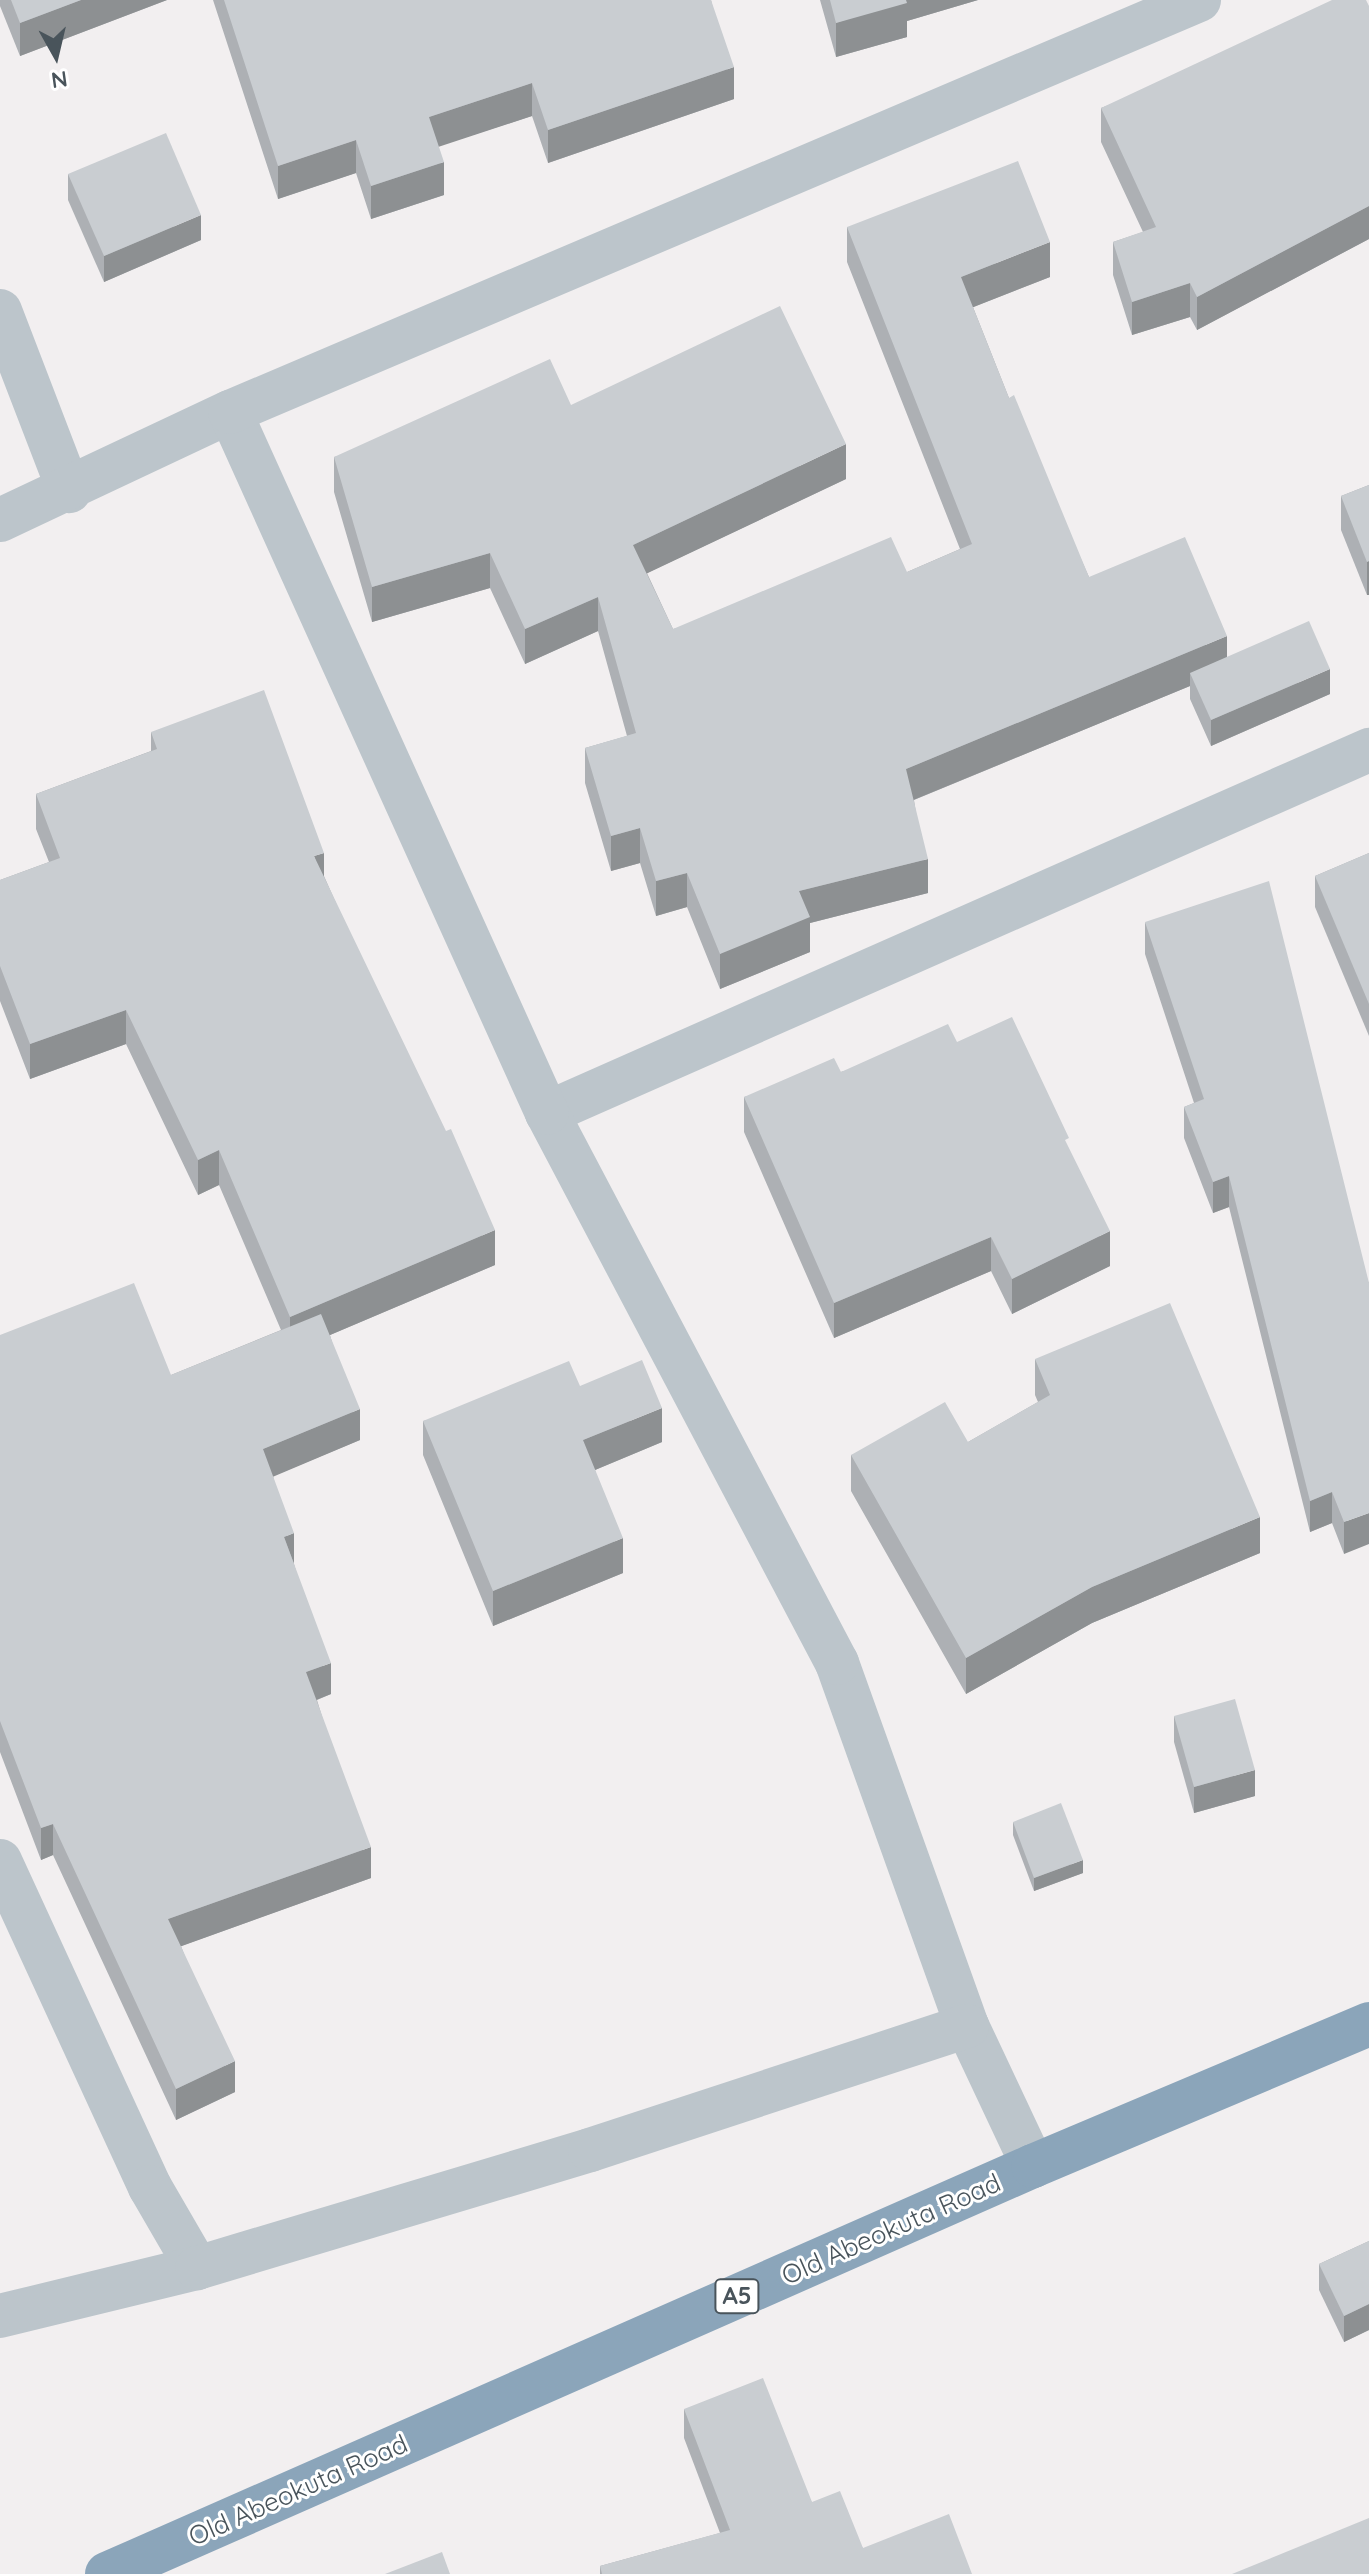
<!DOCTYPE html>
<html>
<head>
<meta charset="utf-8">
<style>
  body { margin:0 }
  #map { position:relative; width:1369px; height:2574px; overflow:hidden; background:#f2eff0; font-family:Quicksand,sans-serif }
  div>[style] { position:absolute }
  .street>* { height:44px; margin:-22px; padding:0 22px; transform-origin:22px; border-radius:22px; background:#bcc5cb }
  .highway>* { height:44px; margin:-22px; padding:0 22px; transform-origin:22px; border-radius:22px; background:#8ba5ba }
  .wall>* { inset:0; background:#adb0b4 }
  .shaded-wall>* { inset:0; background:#8d9092 }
  .building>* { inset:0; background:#c9cdd1 }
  span { translate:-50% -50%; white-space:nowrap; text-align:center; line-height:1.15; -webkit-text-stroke:6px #fff; paint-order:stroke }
  .shield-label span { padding:2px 6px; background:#fff; border:2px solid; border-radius:6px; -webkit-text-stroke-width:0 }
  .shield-label { font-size:24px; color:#49545b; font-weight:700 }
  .street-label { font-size:26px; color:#49545b }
  .north { position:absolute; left:16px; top:16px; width:80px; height:80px; -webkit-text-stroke:6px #fff; paint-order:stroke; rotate:172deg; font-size:22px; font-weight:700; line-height:32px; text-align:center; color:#49545b }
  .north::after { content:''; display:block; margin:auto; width:28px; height:36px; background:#49545b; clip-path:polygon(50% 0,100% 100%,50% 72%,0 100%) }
</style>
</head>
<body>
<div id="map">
  <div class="street">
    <div style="left:0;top:311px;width:193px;rotate:69deg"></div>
    <div style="left:0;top:520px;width:254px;rotate:-25.2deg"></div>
    <div style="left:547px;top:1113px;width:899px;rotate:-23.83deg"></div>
    <div style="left:0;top:1861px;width:359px;rotate:65.3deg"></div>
    <div style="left:150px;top:2187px;width:94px;rotate:59.9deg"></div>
    <div style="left:1033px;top:2166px;width:155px;rotate:-115.2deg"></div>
    <div style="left:967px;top:2026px;width:386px;rotate:-109.7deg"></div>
    <div style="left:837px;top:1663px;width:622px;rotate:-117.8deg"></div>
    <div style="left:547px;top:1113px;width:769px;rotate:-114.33deg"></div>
    <div style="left:230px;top:412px;width:1053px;rotate:-23.03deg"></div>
    <div style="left:0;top:2316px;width:203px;rotate:-13.7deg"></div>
    <div style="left:197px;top:2268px;width:410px;rotate:-16.7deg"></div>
    <div style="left:590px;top:2150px;width:397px;rotate:-18.2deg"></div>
  </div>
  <div class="highway">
    <div style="left:107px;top:2574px;width:1012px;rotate:-23.78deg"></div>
    <div style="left:1033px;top:2166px;width:365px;rotate:-22.9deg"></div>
  </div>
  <div class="wall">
    <div style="clip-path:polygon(0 0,167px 0,20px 56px,0 6px)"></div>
    <div style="clip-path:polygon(213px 0,711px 0,734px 99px,548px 163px,532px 116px,438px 146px,444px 195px,371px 219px,356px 173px,278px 199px)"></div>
    <div style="clip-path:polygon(820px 0,978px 0,907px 21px,907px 37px,836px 57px)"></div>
    <div style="clip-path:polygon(1369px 6px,1369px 239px,1197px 330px,1190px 317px,1132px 335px,1113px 275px,1113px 242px,1143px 232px,1101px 142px,1101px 108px)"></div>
    <div style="clip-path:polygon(68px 174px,201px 240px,104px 282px,68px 200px)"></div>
    <div style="clip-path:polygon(847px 227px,1050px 277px,973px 307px,1009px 398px,1089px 577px,1227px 657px,1330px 694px,1211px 746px,1190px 699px,1190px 686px,914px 800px,928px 893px,810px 923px,810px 952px,720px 989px,687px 907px,656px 916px,640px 863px,611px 871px,585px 783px,585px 748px,627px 736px,598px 631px,525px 664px,490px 588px,372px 622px,334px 492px,334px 457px,571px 405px,846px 479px,647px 573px,673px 629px,907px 572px,960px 549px,847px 262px)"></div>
    <div style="clip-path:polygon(1369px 485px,1369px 595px,1367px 595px,1341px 530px,1341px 496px)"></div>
    <div style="clip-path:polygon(151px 732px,324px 876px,495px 1265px,330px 1335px,360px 1440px,273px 1476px,294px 1564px,331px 1694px,317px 1700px,371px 1878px,181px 1946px,235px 2092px,176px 2120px,53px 1855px,41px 1860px,0 1752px,0 1335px,171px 1375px,281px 1330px,219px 1185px,198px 1195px,126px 1044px,30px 1079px,0 1001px,0 880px,49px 862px,36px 829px,36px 794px,151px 751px)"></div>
    <div style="clip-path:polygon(1369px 853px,1369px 1036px,1315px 907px,1315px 876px)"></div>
    <div style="clip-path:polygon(1145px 922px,1369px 1283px,1344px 1554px,1332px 1523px,1310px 1532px,1229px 1207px,1213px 1213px,1184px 1138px,1184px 1107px,1194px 1103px,1145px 954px)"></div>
    <div style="clip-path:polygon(957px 1042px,1069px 1150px,1110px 1266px,1012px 1314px,991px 1271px,834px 1338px,744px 1132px,744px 1097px)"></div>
    <div style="clip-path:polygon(1035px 1359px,1260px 1553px,1092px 1623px,966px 1694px,851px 1491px,851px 1455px,968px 1442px,1038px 1402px,1035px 1395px)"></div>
    <div style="clip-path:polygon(580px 1386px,662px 1442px,595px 1470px,623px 1573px,493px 1626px,423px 1455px,423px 1421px)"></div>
    <div style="clip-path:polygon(1174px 1716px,1255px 1796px,1194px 1813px,1174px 1742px)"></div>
    <div style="clip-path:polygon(1013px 1822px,1083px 1873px,1034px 1891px,1013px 1835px)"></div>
    <div style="clip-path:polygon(1369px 2241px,1369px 2330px,1344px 2342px,1319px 2290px,1319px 2264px)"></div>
    <div style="clip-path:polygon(684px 2409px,812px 2502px,863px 2548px,972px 2574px,600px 2574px,600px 2566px,720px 2533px,684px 2438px)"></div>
  </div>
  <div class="shaded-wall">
    <div style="clip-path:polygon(81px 0,167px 0,20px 56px,20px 23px)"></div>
    <div style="clip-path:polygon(903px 0,978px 0,907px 21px,907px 37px,836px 57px,836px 23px)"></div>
    <div style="clip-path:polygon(734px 67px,734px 99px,548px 163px,548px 130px)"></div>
    <div style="clip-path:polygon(532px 83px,532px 116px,429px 150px,429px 117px)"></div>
    <div style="clip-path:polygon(356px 140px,356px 173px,278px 199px,278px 166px)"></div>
    <div style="clip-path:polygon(444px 162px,444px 195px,371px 219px,371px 186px)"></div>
    <div style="clip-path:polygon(1369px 206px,1369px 239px,1197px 330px,1197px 297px)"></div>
    <div style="clip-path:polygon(201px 215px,201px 240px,104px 282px,104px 256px)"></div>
    <div style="clip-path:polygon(1050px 242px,1050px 277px,961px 312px,961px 277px)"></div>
    <div style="clip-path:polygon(1190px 283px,1190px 317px,1132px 335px,1132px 302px)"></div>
    <div style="clip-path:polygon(846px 444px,846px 479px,633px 580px,633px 545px)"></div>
    <div style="clip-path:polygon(490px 553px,490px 588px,372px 622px,372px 587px)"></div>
    <div style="clip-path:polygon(1369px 561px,1369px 595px,1367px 595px,1367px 562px)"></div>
    <div style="clip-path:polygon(598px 597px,598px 631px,525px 664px,525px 629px)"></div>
    <div style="clip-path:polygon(1227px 636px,1227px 671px,1190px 673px,1190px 686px,906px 803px,906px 769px)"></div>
    <div style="clip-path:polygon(1330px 669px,1330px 694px,1211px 746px,1211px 720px)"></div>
    <div style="clip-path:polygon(640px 828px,640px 863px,611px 871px,611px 836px)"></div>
    <div style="clip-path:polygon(324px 853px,324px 887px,314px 856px)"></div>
    <div style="clip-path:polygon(928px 859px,928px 893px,810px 923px,810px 952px,720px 989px,720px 954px,799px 891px)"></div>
    <div style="clip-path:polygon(687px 873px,687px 907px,656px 916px,656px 881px)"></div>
    <div style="clip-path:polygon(126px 1010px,126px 1044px,30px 1079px,30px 1044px)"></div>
    <div style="clip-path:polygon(219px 1150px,219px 1185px,198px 1195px,198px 1160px)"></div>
    <div style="clip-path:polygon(1229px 1176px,1229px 1207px,1213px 1213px,1213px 1182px)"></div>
    <div style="clip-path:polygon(495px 1230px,495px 1265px,290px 1352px,290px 1317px)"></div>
    <div style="clip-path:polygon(1110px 1231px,1110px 1266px,1012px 1314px,1012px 1279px)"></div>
    <div style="clip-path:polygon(991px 1237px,991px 1271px,834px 1338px,834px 1303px)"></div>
    <div style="clip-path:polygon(662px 1408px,662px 1442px,583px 1475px,583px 1440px)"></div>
    <div style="clip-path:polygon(360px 1409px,360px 1440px,263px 1481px,263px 1449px)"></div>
    <div style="clip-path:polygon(1332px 1492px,1332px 1523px,1310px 1532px,1310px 1501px)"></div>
    <div style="clip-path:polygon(1369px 1513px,1369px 1544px,1344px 1554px,1344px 1522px)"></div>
    <div style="clip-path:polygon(1260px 1517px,1260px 1553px,1092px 1623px,966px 1694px,966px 1658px,1092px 1587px)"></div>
    <div style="clip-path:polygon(294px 1533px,294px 1564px,284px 1537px)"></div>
    <div style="clip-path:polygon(623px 1538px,623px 1573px,493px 1626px,493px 1591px)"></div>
    <div style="clip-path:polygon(331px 1663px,331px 1694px,306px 1704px,306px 1672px)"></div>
    <div style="clip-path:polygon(1255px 1770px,1255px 1796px,1194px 1813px,1194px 1787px)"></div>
    <div style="clip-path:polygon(53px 1824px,53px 1855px,41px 1860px,41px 1828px)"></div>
    <div style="clip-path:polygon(371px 1847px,371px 1878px,168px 1951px,168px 1919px)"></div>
    <div style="clip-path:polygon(1083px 1860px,1083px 1873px,1034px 1891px,1034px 1878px)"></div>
    <div style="clip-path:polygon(235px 2061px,235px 2092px,176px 2120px,176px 2089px)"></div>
    <div style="clip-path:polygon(1369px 2304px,1369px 2330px,1344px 2342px,1344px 2316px)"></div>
  </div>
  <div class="building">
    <div style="clip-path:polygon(11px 0,81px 0,20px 23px)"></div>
    <div style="clip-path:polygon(224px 0,711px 0,734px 67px,548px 130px,532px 83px,429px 117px,444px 162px,371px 186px,356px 140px,278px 166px)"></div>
    <div style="clip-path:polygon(830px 0,906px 0,907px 3px,836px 23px)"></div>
    <div style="clip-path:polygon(1332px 0,1366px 0,1369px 6px,1369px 206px,1197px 297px,1190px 283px,1132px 302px,1113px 242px,1156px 227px,1101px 108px)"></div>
    <div style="clip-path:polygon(166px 133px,201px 215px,104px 256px,68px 174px)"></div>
    <div style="clip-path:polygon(1018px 161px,1050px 242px,961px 277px,1009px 398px,1014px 395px,1089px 577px,1185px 537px,1227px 636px,906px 769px,928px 859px,799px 891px,810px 917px,720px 954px,687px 873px,656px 881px,640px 828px,611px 836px,585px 748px,636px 733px,598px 597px,525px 629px,490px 553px,372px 587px,334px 457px,550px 359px,571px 405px,780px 306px,846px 444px,633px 545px,673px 629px,891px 537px,907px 572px,972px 544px,847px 227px)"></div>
    <div style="clip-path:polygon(1369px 485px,1369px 561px,1367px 562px,1341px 496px)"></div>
    <div style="clip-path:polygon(1309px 621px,1330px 669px,1211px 720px,1190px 673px)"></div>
    <div style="clip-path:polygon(264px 690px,324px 853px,314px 856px,446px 1131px,451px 1129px,495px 1230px,290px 1317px,219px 1150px,198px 1160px,126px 1010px,30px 1044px,0 966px,0 880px,60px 858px,36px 794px,157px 749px,151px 732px)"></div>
    <div style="clip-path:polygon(1369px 853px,1369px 1004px,1315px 876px)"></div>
    <div style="clip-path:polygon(1269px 881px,1369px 1283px,1369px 1513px,1344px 1522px,1332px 1492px,1310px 1501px,1229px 1176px,1213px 1182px,1184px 1107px,1204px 1099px,1145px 922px)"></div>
    <div style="clip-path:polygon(1012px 1017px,1069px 1138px,1065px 1140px,1110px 1231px,1012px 1279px,991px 1237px,834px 1303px,744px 1097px,834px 1058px,841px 1072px,948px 1024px,957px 1042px)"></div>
    <div style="clip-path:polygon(134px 1283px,171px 1375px,321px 1314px,360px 1409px,263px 1449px,294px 1533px,284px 1537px,331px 1663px,306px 1672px,371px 1847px,168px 1919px,235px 2061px,176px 2089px,53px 1824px,41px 1828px,0 1721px,0 1335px)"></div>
    <div style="clip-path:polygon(1170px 1303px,1260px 1517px,1092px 1587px,966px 1658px,851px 1455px,945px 1402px,968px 1442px,1050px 1395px,1035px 1359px)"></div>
    <div style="clip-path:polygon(642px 1360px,662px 1408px,583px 1440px,623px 1538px,493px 1591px,423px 1421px,569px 1361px,580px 1386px)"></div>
    <div style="clip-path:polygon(1235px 1699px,1255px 1770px,1194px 1787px,1174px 1716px)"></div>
    <div style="clip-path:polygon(1061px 1803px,1083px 1860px,1034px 1878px,1013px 1822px)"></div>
    <div style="clip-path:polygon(1369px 2241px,1369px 2304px,1344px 2316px,1319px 2264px)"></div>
    <div style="clip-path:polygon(763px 2378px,812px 2502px,840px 2491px,863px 2548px,949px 2514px,972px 2574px,602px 2574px,600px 2566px,730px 2530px,684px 2409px)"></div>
    <div style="clip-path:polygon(1369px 2518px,1369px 2574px,1232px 2574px)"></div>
    <div style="clip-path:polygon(442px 2552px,450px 2574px,385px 2574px)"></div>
  </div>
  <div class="shield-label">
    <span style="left:737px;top:2296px">A5</span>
  </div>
  <div class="street-label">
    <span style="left:891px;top:2229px;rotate:-24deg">Old Abeokuta Road</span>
    <span style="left:298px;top:2490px;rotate:-24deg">Old Abeokuta Road</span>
  </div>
  <div class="north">N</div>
</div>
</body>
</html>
